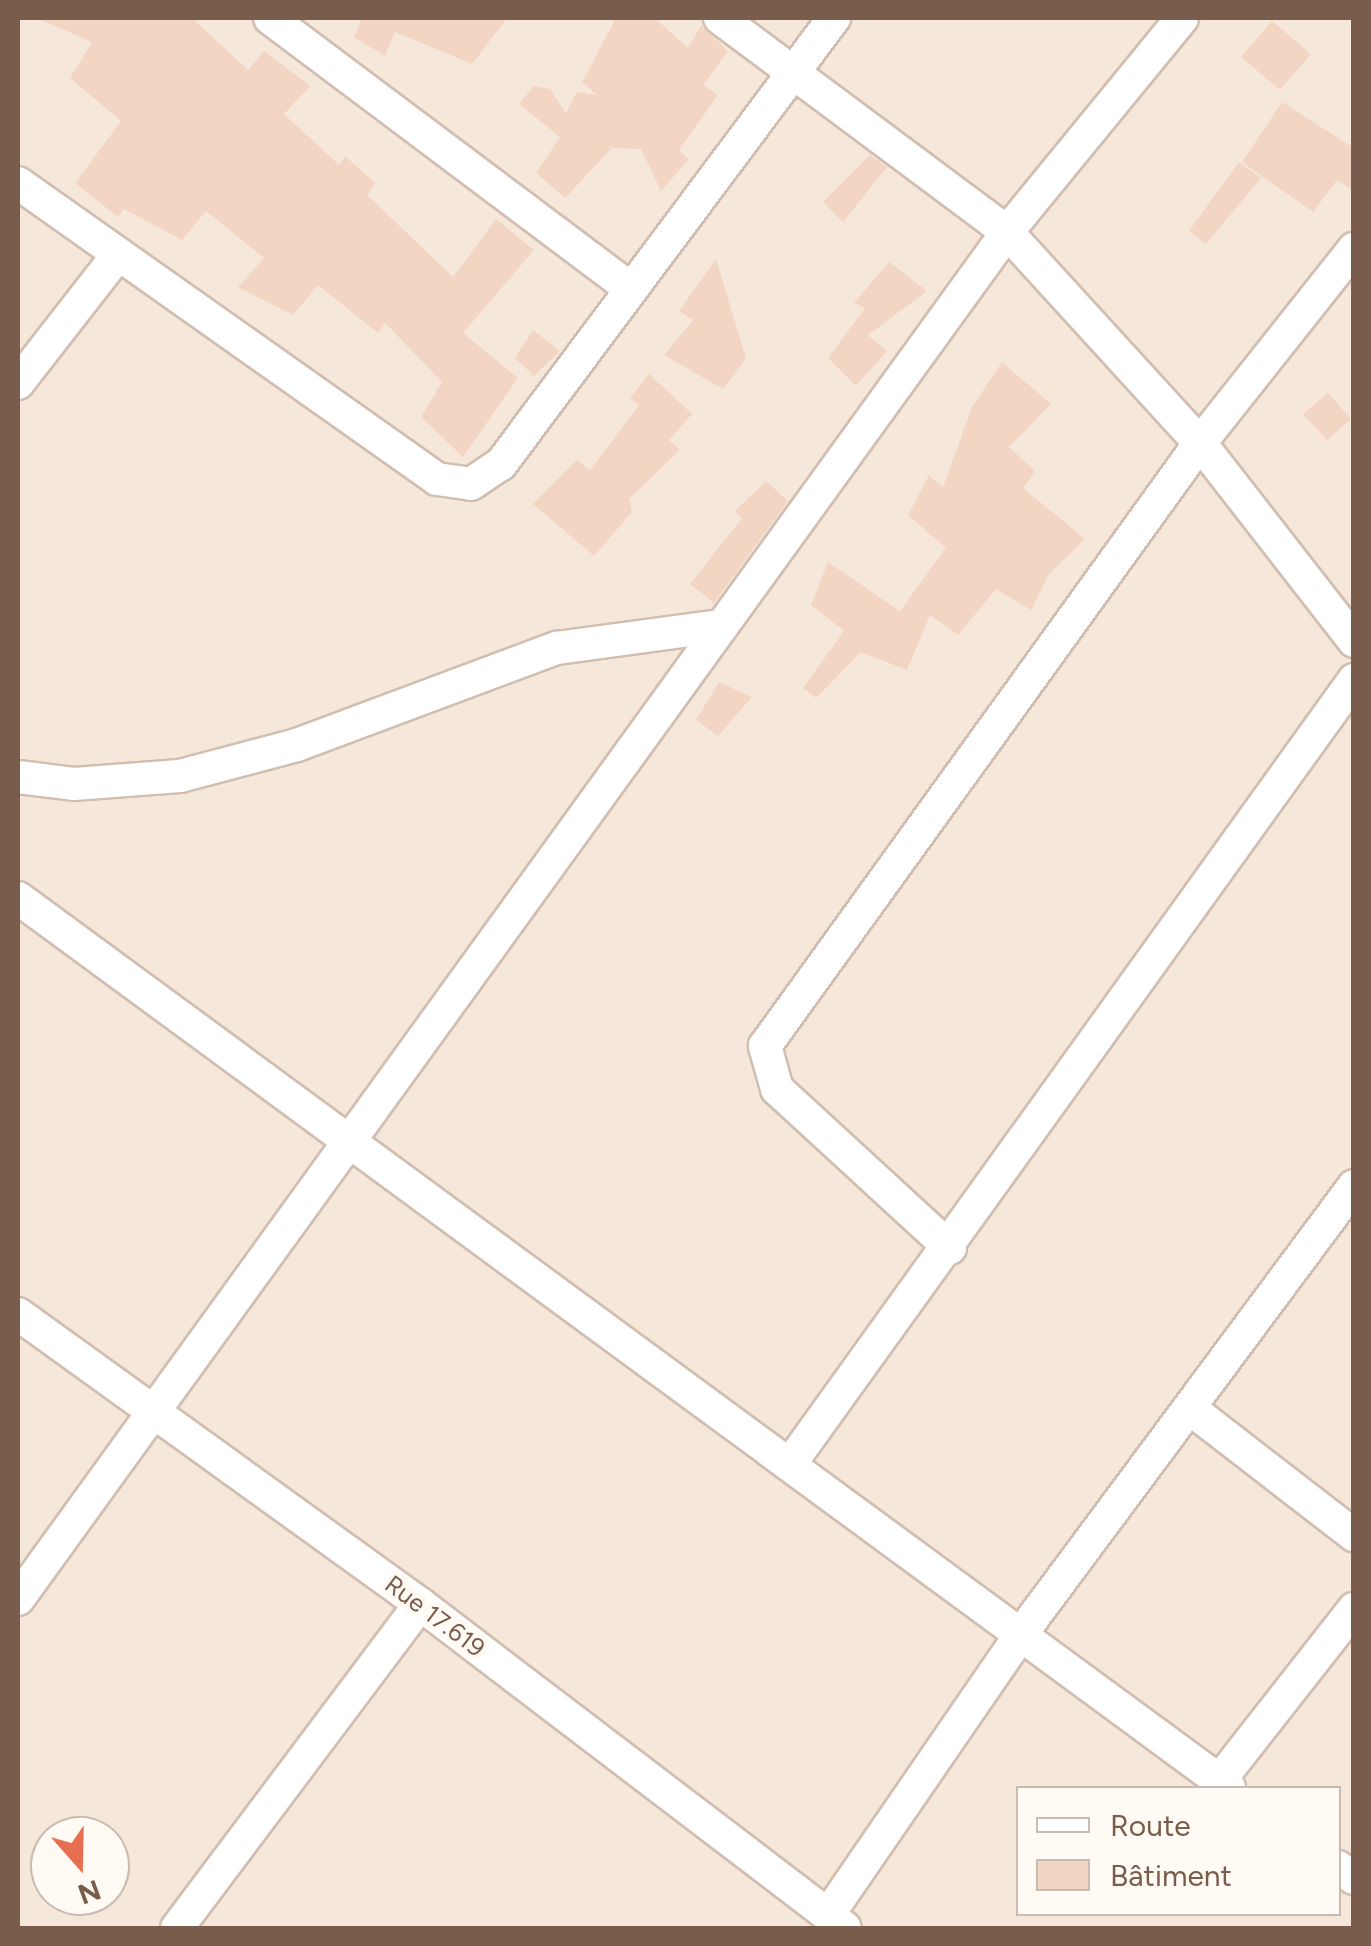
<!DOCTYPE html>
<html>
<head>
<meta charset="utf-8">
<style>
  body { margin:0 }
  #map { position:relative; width:1371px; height:1946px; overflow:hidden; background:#fdf6ec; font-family:Figtree,sans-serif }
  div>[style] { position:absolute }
  .residential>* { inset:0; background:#f5e8da }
  .building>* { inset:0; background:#f3d5c3 }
  .roads { filter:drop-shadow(2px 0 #d1beb0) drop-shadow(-2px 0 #d1beb0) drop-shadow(0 2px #d1beb0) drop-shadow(0 -2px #d1beb0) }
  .minor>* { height:32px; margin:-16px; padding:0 16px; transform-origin:16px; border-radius:16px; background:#fff }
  span { translate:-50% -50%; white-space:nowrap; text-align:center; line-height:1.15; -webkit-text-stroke:10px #fffaf3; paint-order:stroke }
  .street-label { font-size:25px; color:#7a5c4d }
  .frame { position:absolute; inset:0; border:20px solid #7a5c4d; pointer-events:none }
  .legend { position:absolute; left:1016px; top:1786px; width:325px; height:130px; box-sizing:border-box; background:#fffaf3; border:2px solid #cabbb1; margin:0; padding:12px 18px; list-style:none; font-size:30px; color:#7a5c4d }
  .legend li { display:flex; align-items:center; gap:20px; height:50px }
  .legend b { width:50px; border:2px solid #cabbb1 }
  .north { position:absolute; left:30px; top:1816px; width:100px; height:100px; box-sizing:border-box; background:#fffaf3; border:2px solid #cabbb1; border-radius:50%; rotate:160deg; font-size:28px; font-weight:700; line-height:40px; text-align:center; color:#7a5c4d }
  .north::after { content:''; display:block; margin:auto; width:35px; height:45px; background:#e76f51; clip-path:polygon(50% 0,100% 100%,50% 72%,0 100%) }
</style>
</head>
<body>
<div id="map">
  <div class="residential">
    <div style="clip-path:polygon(evenodd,18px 18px,1353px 18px,1353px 1928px,18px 1928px,18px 18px,1018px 1788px,1338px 1788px,1338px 1914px,1018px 1914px,1018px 1788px,18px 18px,50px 1836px,110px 1836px,110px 1896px,50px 1896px,50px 1836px)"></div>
  </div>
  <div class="building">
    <div style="clip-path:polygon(36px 18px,192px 18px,248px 70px,264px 51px,310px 86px,284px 114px,339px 165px,345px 156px,375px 183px,367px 195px,453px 277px,496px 219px,534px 250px,463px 333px,518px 378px,463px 457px,421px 417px,442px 382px,385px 323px,378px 333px,318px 285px,293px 315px,238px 287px,264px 258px,206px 211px,182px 240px,124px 209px,118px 217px,75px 183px,121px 121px,70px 78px,92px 42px)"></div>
    <div style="clip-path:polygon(362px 18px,507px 18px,472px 64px,395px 32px,385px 56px,354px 37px)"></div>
    <div style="clip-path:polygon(616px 18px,655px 18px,688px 48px,701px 26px,728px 51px,703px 85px,718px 95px,679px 150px,689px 159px,661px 191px,641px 149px,612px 148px,565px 198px,536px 173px,560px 137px,519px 104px,534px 86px,550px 89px,566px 113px,577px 92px,597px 95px,582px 82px)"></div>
    <div style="clip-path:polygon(1272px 21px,1311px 54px,1280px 90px,1241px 57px)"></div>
    <div style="clip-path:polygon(1282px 102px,1354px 148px,1354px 191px,1337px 180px,1313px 212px,1242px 162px)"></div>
    <div style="clip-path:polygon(870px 155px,887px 167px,843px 222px,823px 202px)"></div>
    <div style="clip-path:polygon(1239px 162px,1261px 178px,1206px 244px,1189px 231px)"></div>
    <div style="clip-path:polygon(716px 259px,746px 358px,723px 389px,664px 355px,693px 320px,679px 311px)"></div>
    <div style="clip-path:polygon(889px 262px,927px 291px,868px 335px,887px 351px,856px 386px,828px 358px,865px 308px,854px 303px)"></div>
    <div style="clip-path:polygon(533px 330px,560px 351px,534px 376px,515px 358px)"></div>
    <div style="clip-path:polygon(1002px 362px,1051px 404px,1009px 447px,1035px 471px,1023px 488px,1085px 539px,1049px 574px,1031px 610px,996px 589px,958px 635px,930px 615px,907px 670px,861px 652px,816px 698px,803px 688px,844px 631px,811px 605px,828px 562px,900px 611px,946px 548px,908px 515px,929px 475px,943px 487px,972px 407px)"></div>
    <div style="clip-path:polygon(649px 374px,692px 414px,669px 440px,680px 450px,629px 499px,632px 512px,594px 556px,533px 504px,577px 460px,590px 470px,639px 405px,630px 398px)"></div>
    <div style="clip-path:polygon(1328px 393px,1351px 419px,1327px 440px,1303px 414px)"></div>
    <div style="clip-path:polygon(766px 481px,788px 501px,714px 603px,690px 584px,742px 518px,735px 511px)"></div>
    <div style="clip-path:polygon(719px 682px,752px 697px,718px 736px,696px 720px)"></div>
  </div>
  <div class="roads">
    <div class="minor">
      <div style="left:270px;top:18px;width:450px;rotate:36.9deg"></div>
      <div style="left:720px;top:18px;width:358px;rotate:36.7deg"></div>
      <div style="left:1007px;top:232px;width:286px;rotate:47.6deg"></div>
      <div style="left:1200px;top:443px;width:251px;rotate:52.1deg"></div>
      <div style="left:18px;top:183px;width:513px;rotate:35.24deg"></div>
      <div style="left:437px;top:479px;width:34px;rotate:8deg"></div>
      <div style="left:471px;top:484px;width:36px;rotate:-34deg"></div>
      <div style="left:501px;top:464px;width:557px;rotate:-53.25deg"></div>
      <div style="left:18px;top:383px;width:161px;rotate:-52.1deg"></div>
      <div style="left:18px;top:777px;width:56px;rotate:7.1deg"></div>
      <div style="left:74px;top:784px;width:106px;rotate:-4.3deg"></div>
      <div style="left:180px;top:776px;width:121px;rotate:-14.8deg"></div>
      <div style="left:297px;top:745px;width:278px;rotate:-20.5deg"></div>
      <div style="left:557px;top:648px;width:163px;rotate:-7.7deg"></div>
      <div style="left:18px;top:898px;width:1503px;rotate:36.31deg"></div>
      <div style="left:950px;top:1248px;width:235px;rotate:-137.4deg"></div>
      <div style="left:777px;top:1089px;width:45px;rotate:-105.6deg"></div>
      <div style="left:765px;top:1046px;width:744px;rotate:-54.19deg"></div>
      <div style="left:1200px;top:443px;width:248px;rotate:-51.6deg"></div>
      <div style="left:18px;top:1314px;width:496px;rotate:35.8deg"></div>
      <div style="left:420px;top:1604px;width:534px;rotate:37.32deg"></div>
      <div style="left:1192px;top:1410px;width:205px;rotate:37.7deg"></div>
      <div style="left:790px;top:1464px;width:966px;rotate:-54.27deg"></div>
      <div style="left:18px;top:1599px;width:1687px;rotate:-54.11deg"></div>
      <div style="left:1007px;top:232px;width:276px;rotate:-50.7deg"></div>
      <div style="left:1219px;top:1781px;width:219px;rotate:-51.9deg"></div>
      <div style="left:1338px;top:1867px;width:19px;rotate:35deg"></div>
      <div style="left:828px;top:1915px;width:341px;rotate:-55.5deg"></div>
      <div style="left:1021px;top:1634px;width:558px;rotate:-53.38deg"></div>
      <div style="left:177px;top:1928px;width:405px;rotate:-53.1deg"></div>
    </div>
  </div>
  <div class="street-label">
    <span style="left:435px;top:1616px;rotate:37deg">Rue 17.619</span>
  </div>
  <div class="frame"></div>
  <ul class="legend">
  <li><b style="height:12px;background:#fff"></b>Route</li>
  <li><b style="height:28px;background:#f3d5c3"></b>Bâtiment</li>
  </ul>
  <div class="north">N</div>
</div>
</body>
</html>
